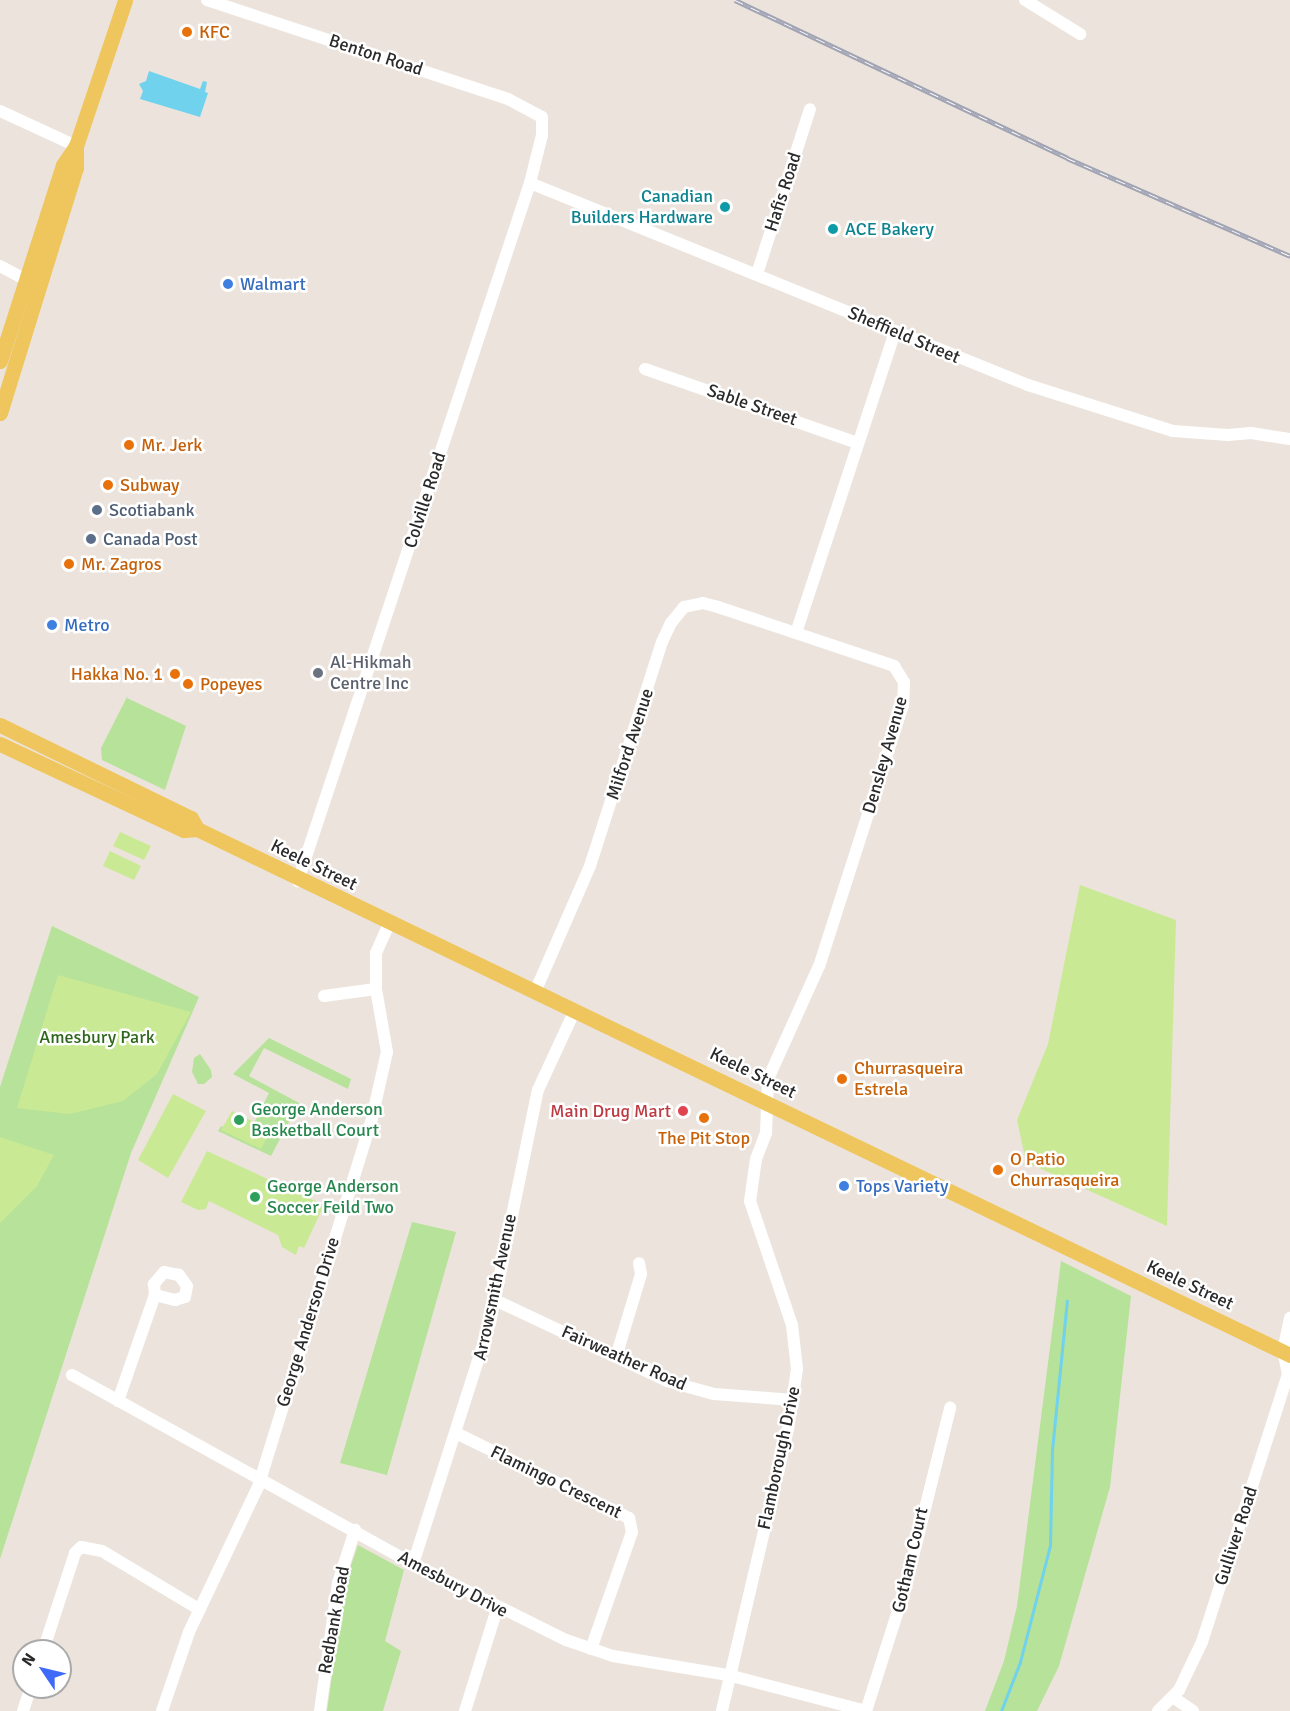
<!DOCTYPE html>
<html>
<head>
<meta charset="utf-8">
<style>
  body { margin:0 }
  #map { position:relative; width:1290px; height:1711px; overflow:hidden; background:#ece4dc; font-family:Signika,sans-serif }
  div>[style] { position:absolute }
  .green>* { inset:0; background:#b6e299 }
  .pitch>* { inset:0; background:#cae995 }
  .water>* { inset:0; background:#70d2ed }
  .stream>* { height:3px; margin:-1.5px; padding:0 1.5px; transform-origin:1.5px; border-radius:1.5px; background:#70d2ed }
  .minor>* { height:12px; margin:-6px; padding:0 6px; transform-origin:6px; border-radius:6px; background:#fff }
  .major>* { height:15px; margin:-7.5px; padding:0 7.5px; transform-origin:7.5px; border-radius:7.5px; background:#efc65e }
  .rail>* { height:5px; margin-top:-2.5px; transform-origin:0; background:repeating-linear-gradient(90deg,#fff 0 9px,#9fa3b4 0 18px); box-sizing:border-box; border-block:2px solid #9fa3b4 }
  .dots>* { width:16px; height:16px; translate:-50% -50%; box-sizing:border-box; border:3px solid #fff; border-radius:50% }
  span { translate:-50% -50%; white-space:nowrap; text-align:center; line-height:1.15; -webkit-text-stroke:5px #fff; paint-order:stroke }
  .food-label { font-size:18px; color:#c56008 }
  .left { translate:0 -50%; text-align:left }
  .right { translate:-100% -50%; text-align:right }
  .street-label { font-size:18px; color:#2a2a2a }
  .culture-label { font-size:18px; color:#0d838f }
  .shop-label { font-size:18px; color:#366cbe }
  .service-label { font-size:18px; color:#4e5e75 }
  .worship-label { font-size:18px; color:#5b616d }
  .park-label { font-size:18px; color:#2e671b }
  .leisure-label { font-size:18px; color:#27864d }
  .health-label { font-size:18px; color:#be3a42 }
  .north { position:absolute; left:12px; top:1639px; width:60px; height:60px; box-sizing:border-box; background:#fff; border:2px solid #aaa; border-radius:50%; rotate:305deg; font-size:16px; font-weight:700; line-height:24px; text-align:center; color:#2a2a2a }
  .north::after { content:''; display:block; margin:auto; width:21px; height:27px; background:#3d6af8; clip-path:polygon(50% 0,100% 100%,50% 72%,0 100%) }
</style>
</head>
<body>
<div id="map">
  <div class="green">
    <div style="clip-path:polygon(129px 693px,127px 698px,186px 726px,165px 790px,102px 760px,101px 748px)"></div>
    <div style="clip-path:polygon(52px 926px,199px 997px,131px 1153px,0 1559px,0 1087px)"></div>
    <div style="clip-path:polygon(269px 1038px,351px 1079px,348px 1089px,264px 1048px,249px 1076px,299px 1103px,271px 1156px,218px 1131px,221px 1126px,246px 1139px,269px 1093px,233px 1074px)"></div>
    <div style="clip-path:polygon(200px 1054px,211px 1070px,212px 1077px,204px 1084px,198px 1084px,192px 1072px,194px 1058px)"></div>
    <div style="clip-path:polygon(412px 1222px,456px 1232px,387px 1475px,340px 1463px)"></div>
    <div style="clip-path:polygon(1061px 1261px,1131px 1296px,1110px 1487px,1059px 1666px,1037px 1711px,985px 1711px,1004px 1661px,1017px 1606px)"></div>
    <div style="clip-path:polygon(358px 1545px,404px 1570px,385px 1641px,401px 1651px,383px 1711px,327px 1711px,345px 1583px)"></div>
  </div>
  <div class="pitch">
    <div style="clip-path:polygon(120px 832px,151px 846px,144px 860px,113px 846px)"></div>
    <div style="clip-path:polygon(110px 851px,141px 866px,134px 880px,103px 866px)"></div>
    <div style="clip-path:polygon(1080px 885px,1176px 920px,1167px 1226px,1026px 1162px,1017px 1120px,1048px 1044px)"></div>
    <div style="clip-path:polygon(58px 975px,191px 1012px,157px 1074px,123px 1101px,70px 1114px,17px 1108px)"></div>
    <div style="clip-path:polygon(173px 1094px,206px 1111px,168px 1178px,138px 1160px)"></div>
    <div style="clip-path:polygon(232px 1111px,271px 1130px,261px 1149px,221px 1130px)"></div>
    <div style="clip-path:polygon(0 1137px,54px 1155px,37px 1186px,0 1223px)"></div>
    <div style="clip-path:polygon(207px 1151px,324px 1205px,304px 1248px,299px 1246px,296px 1255px,282px 1247px,278px 1235px,209px 1201px,206px 1209px,198px 1210px,181px 1202px)"></div>
  </div>
  <div class="water">
    <div style="clip-path:polygon(149px 71px,200px 89px,203px 81px,207px 82px,205px 92px,208px 93px,200px 117px,140px 99px,143px 91px,139px 84px,146px 81px)"></div>
  </div>
  <div class="stream">
    <div style="left:1001px;top:1711px;width:53px;rotate:-68.8deg"></div>
    <div style="left:1020px;top:1662px;width:121px;rotate:-75.6deg"></div>
    <div style="left:1050px;top:1545px;width:95px;rotate:-88.8deg"></div>
    <div style="left:1052px;top:1450px;width:150px;rotate:-84.3deg"></div>
  </div>
  <div class="minor">
    <div style="left:207px;top:0;width:317px;rotate:18.2deg"></div>
    <div style="left:508px;top:99px;width:38px;rotate:28deg"></div>
    <div style="left:542px;top:117px;width:18px;rotate:90deg"></div>
    <div style="left:542px;top:135px;width:49px;rotate:104deg"></div>
    <div style="left:530px;top:183px;width:736px;rotate:108.39deg"></div>
    <div style="left:1025px;top:0;width:65px;rotate:31.7deg"></div>
    <div style="left:0;top:111px;width:84px;rotate:24.7deg"></div>
    <div style="left:530px;top:183px;width:537px;rotate:22.08deg"></div>
    <div style="left:1028px;top:385px;width:152px;rotate:17.6deg"></div>
    <div style="left:1173px;top:431px;width:55px;rotate:4.2deg"></div>
    <div style="left:1228px;top:435px;width:23px;rotate:-5deg"></div>
    <div style="left:1251px;top:433px;width:39px;rotate:9deg"></div>
    <div style="left:0;top:266px;width:38px;rotate:28deg"></div>
    <div style="left:757px;top:274px;width:173px;rotate:-72.2deg"></div>
    <div style="left:645px;top:369px;width:225px;rotate:19.2deg"></div>
    <div style="left:797px;top:630px;width:314px;rotate:-71.8deg"></div>
    <div style="left:535px;top:992px;width:137px;rotate:-66.4deg"></div>
    <div style="left:590px;top:866px;width:235px;rotate:-72.2deg"></div>
    <div style="left:662px;top:642px;width:21px;rotate:-65deg"></div>
    <div style="left:671px;top:623px;width:21px;rotate:-51deg"></div>
    <div style="left:684px;top:607px;width:19px;rotate:-12deg"></div>
    <div style="left:703px;top:603px;width:16px;rotate:15deg"></div>
    <div style="left:718px;top:607px;width:186px;rotate:18.5deg"></div>
    <div style="left:894px;top:666px;width:19px;rotate:58deg"></div>
    <div style="left:904px;top:682px;width:23px;rotate:92deg"></div>
    <div style="left:903px;top:705px;width:274px;rotate:107.8deg"></div>
    <div style="left:819px;top:966px;width:124px;rotate:114.3deg"></div>
    <div style="left:768px;top:1079px;width:54px;rotate:92.1deg"></div>
    <div style="left:766px;top:1133px;width:28px;rotate:111deg"></div>
    <div style="left:756px;top:1159px;width:42px;rotate:98.1deg"></div>
    <div style="left:750px;top:1201px;width:131px;rotate:71.3deg"></div>
    <div style="left:792px;top:1325px;width:44px;rotate:83.5deg"></div>
    <div style="left:797px;top:1369px;width:61px;rotate:98.5deg"></div>
    <div style="left:788px;top:1429px;width:290px;rotate:103.2deg"></div>
    <div style="left:324px;top:996px;width:52px;rotate:-7.7deg"></div>
    <div style="left:495px;top:1300px;width:190px;rotate:25.2deg"></div>
    <div style="left:667px;top:1381px;width:49px;rotate:15.5deg"></div>
    <div style="left:714px;top:1394px;width:79px;rotate:4.3deg"></div>
    <div style="left:616px;top:1357px;width:87px;rotate:-73.2deg"></div>
    <div style="left:641px;top:1274px;width:11px;rotate:-100deg"></div>
    <div style="left:72px;top:1375px;width:390px;rotate:29deg"></div>
    <div style="left:413px;top:1564px;width:171px;rotate:26.4deg"></div>
    <div style="left:566px;top:1640px;width:50px;rotate:18.8deg"></div>
    <div style="left:613px;top:1656px;width:117px;rotate:9.4deg"></div>
    <div style="left:728px;top:1675px;width:143px;rotate:14.6deg"></div>
    <div style="left:118px;top:1401px;width:112px;rotate:-70.8deg"></div>
    <div style="left:155px;top:1295px;width:21px;rotate:14deg"></div>
    <div style="left:175px;top:1300px;width:10px;rotate:-17deg"></div>
    <div style="left:185px;top:1297px;width:11px;rotate:-80deg"></div>
    <div style="left:187px;top:1286px;width:14px;rotate:-126deg"></div>
    <div style="left:179px;top:1275px;width:15px;rotate:-169deg"></div>
    <div style="left:164px;top:1272px;width:16px;rotate:130deg"></div>
    <div style="left:154px;top:1284px;width:11px;rotate:85deg"></div>
    <div style="left:456px;top:1433px;width:193px;rotate:26.2deg"></div>
    <div style="left:629px;top:1518px;width:14px;rotate:78deg"></div>
    <div style="left:632px;top:1532px;width:124px;rotate:109.3deg"></div>
    <div style="left:413px;top:1564px;width:253px;rotate:-72.3deg"></div>
    <div style="left:490px;top:1323px;width:238px;rotate:-78.4deg"></div>
    <div style="left:538px;top:1090px;width:88px;rotate:-65.2deg"></div>
    <div style="left:43px;top:1651px;width:103px;rotate:-71.9deg"></div>
    <div style="left:75px;top:1553px;width:8px;rotate:-45deg"></div>
    <div style="left:81px;top:1547px;width:21px;rotate:11deg"></div>
    <div style="left:102px;top:1551px;width:114px;rotate:31deg"></div>
    <div style="left:1174px;top:1698px;width:23px;rotate:34deg"></div>
    <div style="left:23px;top:1711px;width:25px;rotate:-72deg"></div>
    <div style="left:162px;top:1711px;width:83px;rotate:-71.1deg"></div>
    <div style="left:189px;top:1632px;width:161px;rotate:-64.6deg"></div>
    <div style="left:258px;top:1487px;width:386px;rotate:-72.8deg"></div>
    <div style="left:372px;top:1118px;width:68px;rotate:-77.2deg"></div>
    <div style="left:387px;top:1052px;width:64px;rotate:-99.9deg"></div>
    <div style="left:376px;top:989px;width:36px;rotate:-90deg"></div>
    <div style="left:376px;top:953px;width:35px;rotate:-66deg"></div>
    <div style="left:320px;top:1711px;width:129px;rotate:-82deg"></div>
    <div style="left:338px;top:1583px;width:56px;rotate:-72.2deg"></div>
    <div style="left:465px;top:1711px;width:107px;rotate:-72.6deg"></div>
    <div style="left:866px;top:1711px;width:128px;rotate:-72.3deg"></div>
    <div style="left:905px;top:1589px;width:187px;rotate:-76deg"></div>
    <div style="left:1158px;top:1711px;width:30px;rotate:-45deg"></div>
    <div style="left:1179px;top:1690px;width:53px;rotate:-64.4deg"></div>
    <div style="left:1202px;top:1642px;width:281px;rotate:-72.2deg"></div>
    <div style="left:1288px;top:1374px;width:24px;rotate:-102deg"></div>
    <div style="left:1283px;top:1351px;width:34px;rotate:-78deg"></div>
  </div>
  <div class="major">
    <div style="left:0;top:361px;width:206px;rotate:-72.2deg"></div>
    <div style="left:63px;top:165px;width:23px;rotate:-56deg"></div>
    <div style="left:76px;top:146px;width:154px;rotate:-71.4deg"></div>
    <div style="left:0;top:413px;width:257px;rotate:-72.8deg"></div>
    <div style="left:76px;top:168px;width:22px;rotate:-90deg"></div>
    <div style="left:0;top:725px;width:212px;rotate:26deg"></div>
    <div style="left:191px;top:818px;width:13px;rotate:61deg"></div>
    <div style="left:0;top:744px;width:203px;rotate:25.1deg"></div>
    <div style="left:184px;top:830px;width:13px;rotate:-4deg"></div>
    <div style="left:197px;top:829px;width:1213px;rotate:25.7deg"></div>
  </div>
  <div class="rail">
    <div style="left:735px;top:0;width:368px;rotate:25.4deg"></div>
    <div style="left:1067px;top:158px;width:244px;rotate:23.7deg"></div>
  </div>
  <div class="dots">
    <div style="left:187px;top:32px;background:#e8710a"></div>
    <div style="left:725px;top:207px;background:#0f9aa8"></div>
    <div style="left:833px;top:229px;background:#0f9aa8"></div>
    <div style="left:228px;top:284px;background:#3f7fe0"></div>
    <div style="left:129px;top:445px;background:#e8710a"></div>
    <div style="left:108px;top:485px;background:#e8710a"></div>
    <div style="left:97px;top:510px;background:#5c6f8a"></div>
    <div style="left:91px;top:539px;background:#5c6f8a"></div>
    <div style="left:69px;top:564px;background:#e8710a"></div>
    <div style="left:52px;top:625px;background:#3f7fe0"></div>
    <div style="left:318px;top:673px;background:#6b7280"></div>
    <div style="left:175px;top:674px;background:#e8710a"></div>
    <div style="left:188px;top:684px;background:#e8710a"></div>
    <div style="left:842px;top:1079px;background:#e8710a"></div>
    <div style="left:683px;top:1111px;background:#e0444e"></div>
    <div style="left:704px;top:1118px;background:#e8710a"></div>
    <div style="left:239px;top:1120px;background:#2e9e5b"></div>
    <div style="left:998px;top:1170px;background:#e8710a"></div>
    <div style="left:844px;top:1186px;background:#3f7fe0"></div>
    <div style="left:255px;top:1197px;background:#2e9e5b"></div>
  </div>
  <div class="food-label">
    <span class="left" style="left:199px;top:32px">KFC</span>
    <span class="left" style="left:141px;top:445px">Mr. Jerk</span>
    <span class="left" style="left:120px;top:485px">Subway</span>
    <span class="left" style="left:81px;top:564px">Mr. Zagros</span>
    <span class="right" style="left:163px;top:674px">Hakka No. 1</span>
    <span class="left" style="left:200px;top:684px">Popeyes</span>
    <span class="left" style="left:854px;top:1079px">Churrasqueira<br>Estrela</span>
    <span style="left:704px;top:1138px">The Pit Stop</span>
    <span class="left" style="left:1010px;top:1170px">O Patio<br>Churrasqueira</span>
  </div>
  <div class="street-label">
    <span style="left:376px;top:55px;rotate:18deg">Benton Road</span>
    <span style="left:783px;top:192px;rotate:-72deg">Hafis Road</span>
    <span style="left:904px;top:335px;rotate:23deg">Sheffield Street</span>
    <span style="left:752px;top:405px;rotate:19deg">Sable Street</span>
    <span style="left:425px;top:500px;rotate:-72deg">Colville Road</span>
    <span style="left:630px;top:744px;rotate:-72deg">Milford Avenue</span>
    <span style="left:885px;top:755px;rotate:-74deg">Densley Avenue</span>
    <span style="left:314px;top:865px;rotate:26deg">Keele Street</span>
    <span style="left:753px;top:1073px;rotate:26deg">Keele Street</span>
    <span style="left:1190px;top:1285px;rotate:25deg">Keele Street</span>
    <span style="left:495px;top:1287px;rotate:-78deg">Arrowsmith Avenue</span>
    <span style="left:308px;top:1322px;rotate:-73deg">George Anderson Drive</span>
    <span style="left:624px;top:1358px;rotate:24deg">Fairweather Road</span>
    <span style="left:779px;top:1458px;rotate:-78deg">Flamborough Drive</span>
    <span style="left:556px;top:1482px;rotate:26deg">Flamingo Crescent</span>
    <span style="left:1236px;top:1536px;rotate:-72deg">Gulliver Road</span>
    <span style="left:910px;top:1560px;rotate:-77deg">Gotham Court</span>
    <span style="left:453px;top:1584px;rotate:28deg">Amesbury Drive</span>
    <span style="left:334px;top:1620px;rotate:-80deg">Redbank Road</span>
  </div>
  <div class="culture-label">
    <span class="right" style="left:713px;top:207px">Canadian<br>Builders Hardware</span>
    <span class="left" style="left:845px;top:229px">ACE Bakery</span>
  </div>
  <div class="shop-label">
    <span class="left" style="left:240px;top:284px">Walmart</span>
    <span class="left" style="left:64px;top:625px">Metro</span>
    <span class="left" style="left:856px;top:1186px">Tops Variety</span>
  </div>
  <div class="service-label">
    <span class="left" style="left:109px;top:510px">Scotiabank</span>
    <span class="left" style="left:103px;top:539px">Canada Post</span>
  </div>
  <div class="worship-label">
    <span class="left" style="left:330px;top:673px">Al-Hikmah<br>Centre Inc</span>
  </div>
  <div class="park-label">
    <span style="left:97px;top:1037px">Amesbury Park</span>
  </div>
  <div class="leisure-label">
    <span class="left" style="left:251px;top:1120px">George Anderson<br>Basketball Court</span>
    <span class="left" style="left:267px;top:1197px">George Anderson<br>Soccer Feild Two</span>
  </div>
  <div class="health-label">
    <span class="right" style="left:671px;top:1111px">Main Drug Mart</span>
  </div>
  <div class="north">N</div>
</div>
</body>
</html>
